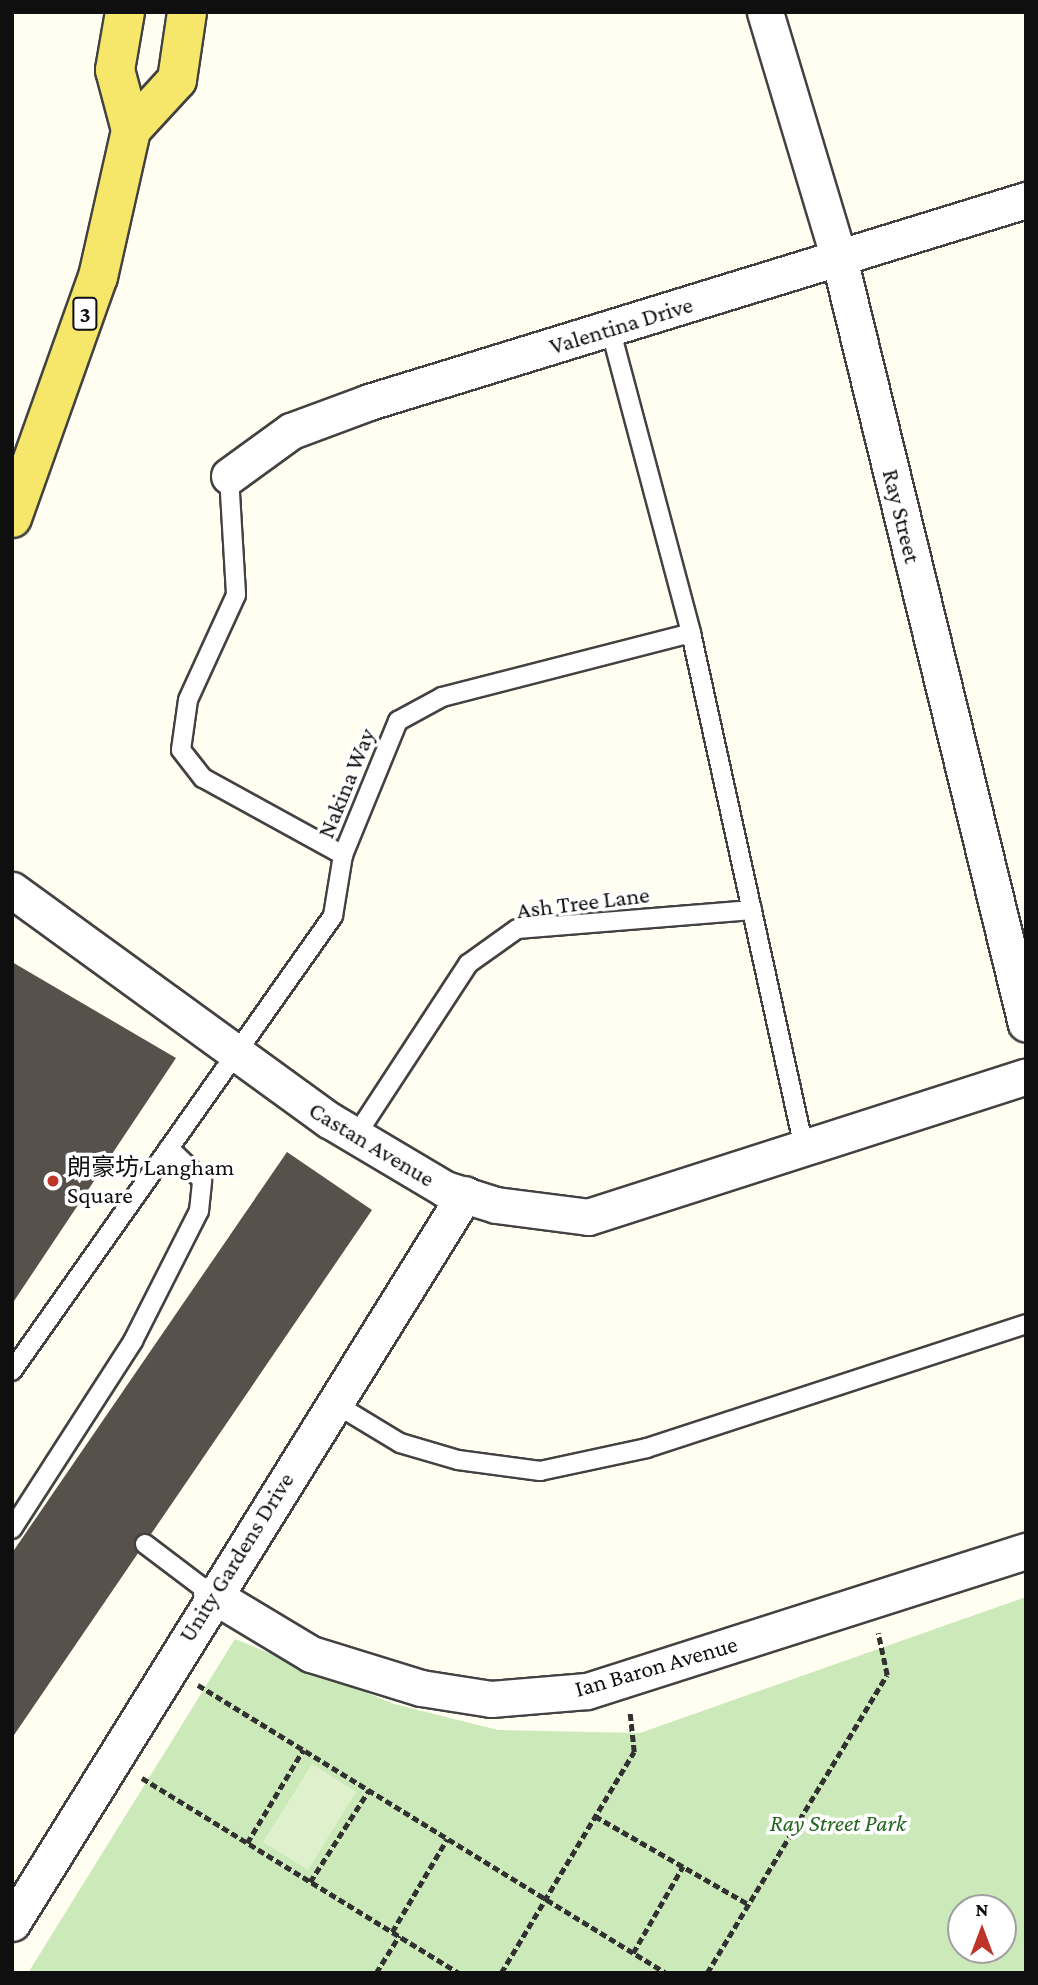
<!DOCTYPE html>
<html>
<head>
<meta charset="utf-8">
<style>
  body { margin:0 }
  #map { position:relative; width:1038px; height:1985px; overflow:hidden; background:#fffef0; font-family:"Crimson Pro","Noto Sans SC",serif }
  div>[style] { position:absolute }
  .green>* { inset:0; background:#cce9ba }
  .pitch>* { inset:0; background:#dff0cc }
  .building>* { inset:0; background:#57514b }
  .path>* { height:4.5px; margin-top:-2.25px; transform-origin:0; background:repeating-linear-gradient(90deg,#313131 0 7px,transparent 0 10.5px) }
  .roads { filter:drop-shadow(2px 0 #424242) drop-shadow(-2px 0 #424242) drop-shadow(0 2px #424242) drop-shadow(0 -2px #424242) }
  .lane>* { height:18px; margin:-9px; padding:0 9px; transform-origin:9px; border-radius:9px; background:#fff }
  .street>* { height:35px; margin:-17.5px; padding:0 17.5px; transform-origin:17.5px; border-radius:17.5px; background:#fff }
  .primary>* { height:38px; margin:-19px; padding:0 19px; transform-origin:19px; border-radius:19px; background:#f6e669 }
  .dots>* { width:19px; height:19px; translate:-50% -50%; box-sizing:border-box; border:4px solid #fff; border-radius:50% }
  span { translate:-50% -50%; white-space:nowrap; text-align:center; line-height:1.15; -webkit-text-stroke:7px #fff; paint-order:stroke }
  .shield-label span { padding:2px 5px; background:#fff; border:2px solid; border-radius:5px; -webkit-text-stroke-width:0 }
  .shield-label { font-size:23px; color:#0f0f0f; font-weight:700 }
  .street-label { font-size:24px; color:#0f0f0f }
  .poi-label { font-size:24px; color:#0f0f0f }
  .left { translate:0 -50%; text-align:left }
  .park-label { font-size:24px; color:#25661f; font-style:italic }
  .frame { position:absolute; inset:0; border:14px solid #0f0f0f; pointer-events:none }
  .north { position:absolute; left:947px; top:1894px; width:70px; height:70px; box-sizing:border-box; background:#fff; border:2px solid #9f9f9f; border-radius:50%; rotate:0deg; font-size:19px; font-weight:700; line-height:28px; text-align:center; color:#0f0f0f }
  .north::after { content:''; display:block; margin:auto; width:24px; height:32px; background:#bd3428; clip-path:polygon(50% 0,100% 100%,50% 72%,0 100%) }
</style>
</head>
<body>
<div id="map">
  <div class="green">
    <div style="clip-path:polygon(evenodd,1026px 1597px,1026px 1973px,28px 1973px,235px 1639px,394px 1704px,498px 1730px,640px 1733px,1026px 1597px,961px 1908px,1003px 1908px,1003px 1950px,961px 1950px,961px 1908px)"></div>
  </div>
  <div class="pitch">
    <div style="clip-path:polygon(312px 1764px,356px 1792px,308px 1870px,263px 1842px)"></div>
  </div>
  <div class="building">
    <div style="clip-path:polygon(12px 962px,176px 1058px,12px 1304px)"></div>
    <div style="clip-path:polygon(287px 1152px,372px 1210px,12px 1738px,12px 1553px)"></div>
  </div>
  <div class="path">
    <div style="left:198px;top:1685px;width:550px;rotate:31.61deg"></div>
    <div style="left:142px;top:1778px;width:372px;rotate:31.6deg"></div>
    <div style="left:595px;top:1816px;width:177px;rotate:29.9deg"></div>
    <div style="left:247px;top:1843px;width:109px;rotate:-58.9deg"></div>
    <div style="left:310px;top:1882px;width:109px;rotate:-57.3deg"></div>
    <div style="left:392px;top:1932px;width:108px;rotate:-59.4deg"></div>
    <div style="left:633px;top:1953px;width:100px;rotate:-60.1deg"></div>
    <div style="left:376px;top:1973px;width:44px;rotate:-58.1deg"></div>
    <div style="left:501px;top:1973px;width:258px;rotate:-59deg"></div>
    <div style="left:634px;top:1752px;width:39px;rotate:-96deg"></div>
    <div style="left:707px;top:1973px;width:348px;rotate:-58.9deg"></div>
    <div style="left:887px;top:1675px;width:43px;rotate:-102.1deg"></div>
  </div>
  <div class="roads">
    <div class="lane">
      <div style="left:610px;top:328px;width:316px;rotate:75.1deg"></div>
      <div style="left:691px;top:633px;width:527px;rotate:77.62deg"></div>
      <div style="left:229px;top:476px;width:119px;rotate:86.6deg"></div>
      <div style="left:236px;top:595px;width:115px;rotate:114.6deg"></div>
      <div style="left:188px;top:700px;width:50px;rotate:98deg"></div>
      <div style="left:181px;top:750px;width:36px;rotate:52deg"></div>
      <div style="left:203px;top:778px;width:160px;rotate:28.8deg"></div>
      <div style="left:355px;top:1137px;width:207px;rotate:-56.8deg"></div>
      <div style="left:468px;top:964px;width:60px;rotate:-35.5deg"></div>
      <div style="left:517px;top:929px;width:236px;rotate:-4.6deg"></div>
      <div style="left:12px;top:1371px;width:557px;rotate:-54.8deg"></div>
      <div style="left:333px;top:916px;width:62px;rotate:-80.7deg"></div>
      <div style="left:343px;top:855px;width:145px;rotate:-67.7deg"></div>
      <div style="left:398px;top:721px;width:50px;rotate:-28.6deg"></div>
      <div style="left:442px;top:697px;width:257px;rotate:-14.4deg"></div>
      <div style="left:334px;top:1403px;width:77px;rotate:31.2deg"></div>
      <div style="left:400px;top:1443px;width:60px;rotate:16.3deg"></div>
      <div style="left:458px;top:1460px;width:83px;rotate:7.6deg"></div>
      <div style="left:540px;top:1471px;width:109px;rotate:-12.1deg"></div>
      <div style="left:647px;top:1448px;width:399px;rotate:-18.1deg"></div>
      <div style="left:12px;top:1529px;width:224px;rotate:-57.2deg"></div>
      <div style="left:133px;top:1341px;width:146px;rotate:-63.1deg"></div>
      <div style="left:199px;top:1211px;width:31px;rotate:-84deg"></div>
      <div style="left:202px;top:1180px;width:46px;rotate:-135.9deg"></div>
      <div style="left:145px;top:1544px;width:83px;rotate:37.1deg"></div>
    </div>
    <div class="street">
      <div style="left:765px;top:12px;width:257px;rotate:73.3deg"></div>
      <div style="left:839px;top:258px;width:788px;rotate:76.28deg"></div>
      <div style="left:229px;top:476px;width:77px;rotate:-36deg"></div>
      <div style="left:291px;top:431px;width:83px;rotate:-20.4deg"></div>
      <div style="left:369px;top:402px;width:687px;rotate:-17.09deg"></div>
      <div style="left:12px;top:890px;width:392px;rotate:36deg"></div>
      <div style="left:329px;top:1120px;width:135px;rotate:30.7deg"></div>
      <div style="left:445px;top:1189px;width:53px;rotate:17.4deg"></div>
      <div style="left:496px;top:1205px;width:93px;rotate:7.4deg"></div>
      <div style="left:588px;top:1217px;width:460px;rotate:-17.8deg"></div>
      <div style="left:211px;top:1594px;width:117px;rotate:31deg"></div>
      <div style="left:311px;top:1654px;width:115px;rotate:17.2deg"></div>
      <div style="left:421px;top:1688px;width:71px;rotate:8.9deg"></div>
      <div style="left:491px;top:1699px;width:96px;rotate:-4.8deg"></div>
      <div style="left:587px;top:1691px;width:461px;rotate:-17.7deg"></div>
      <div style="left:12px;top:1923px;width:858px;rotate:-58.14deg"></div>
    </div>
    <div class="primary">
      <div style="left:131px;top:130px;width:68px;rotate:-47.4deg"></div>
      <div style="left:177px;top:80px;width:69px;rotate:-81.6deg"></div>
      <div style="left:12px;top:518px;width:256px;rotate:-70.4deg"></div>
      <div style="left:98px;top:277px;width:151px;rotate:-77.3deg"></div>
      <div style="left:131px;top:130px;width:62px;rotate:-104.9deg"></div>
      <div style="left:115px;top:70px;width:59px;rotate:-80.2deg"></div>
    </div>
  </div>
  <div class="dots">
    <div style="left:53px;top:1181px;background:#bd3428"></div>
  </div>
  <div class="shield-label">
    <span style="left:85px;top:314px">3</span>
  </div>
  <div class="street-label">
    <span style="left:621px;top:325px;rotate:-17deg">Valentina Drive</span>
    <span style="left:902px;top:516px;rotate:76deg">Ray Street</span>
    <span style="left:346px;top:783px;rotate:-68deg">Nakina Way</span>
    <span style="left:583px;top:902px;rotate:-7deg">Ash Tree Lane</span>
    <span style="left:372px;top:1144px;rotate:31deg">Castan Avenue</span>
    <span style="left:236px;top:1557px;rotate:-58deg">Unity Gardens Drive</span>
    <span style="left:656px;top:1666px;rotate:-16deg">Ian Baron Avenue</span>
  </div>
  <div class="poi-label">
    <span class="left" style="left:67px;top:1181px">朗豪坊 Langham<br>Square</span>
  </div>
  <div class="park-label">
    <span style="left:838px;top:1823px">Ray Street Park</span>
  </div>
  <div class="frame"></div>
  <div class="north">N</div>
</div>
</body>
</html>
